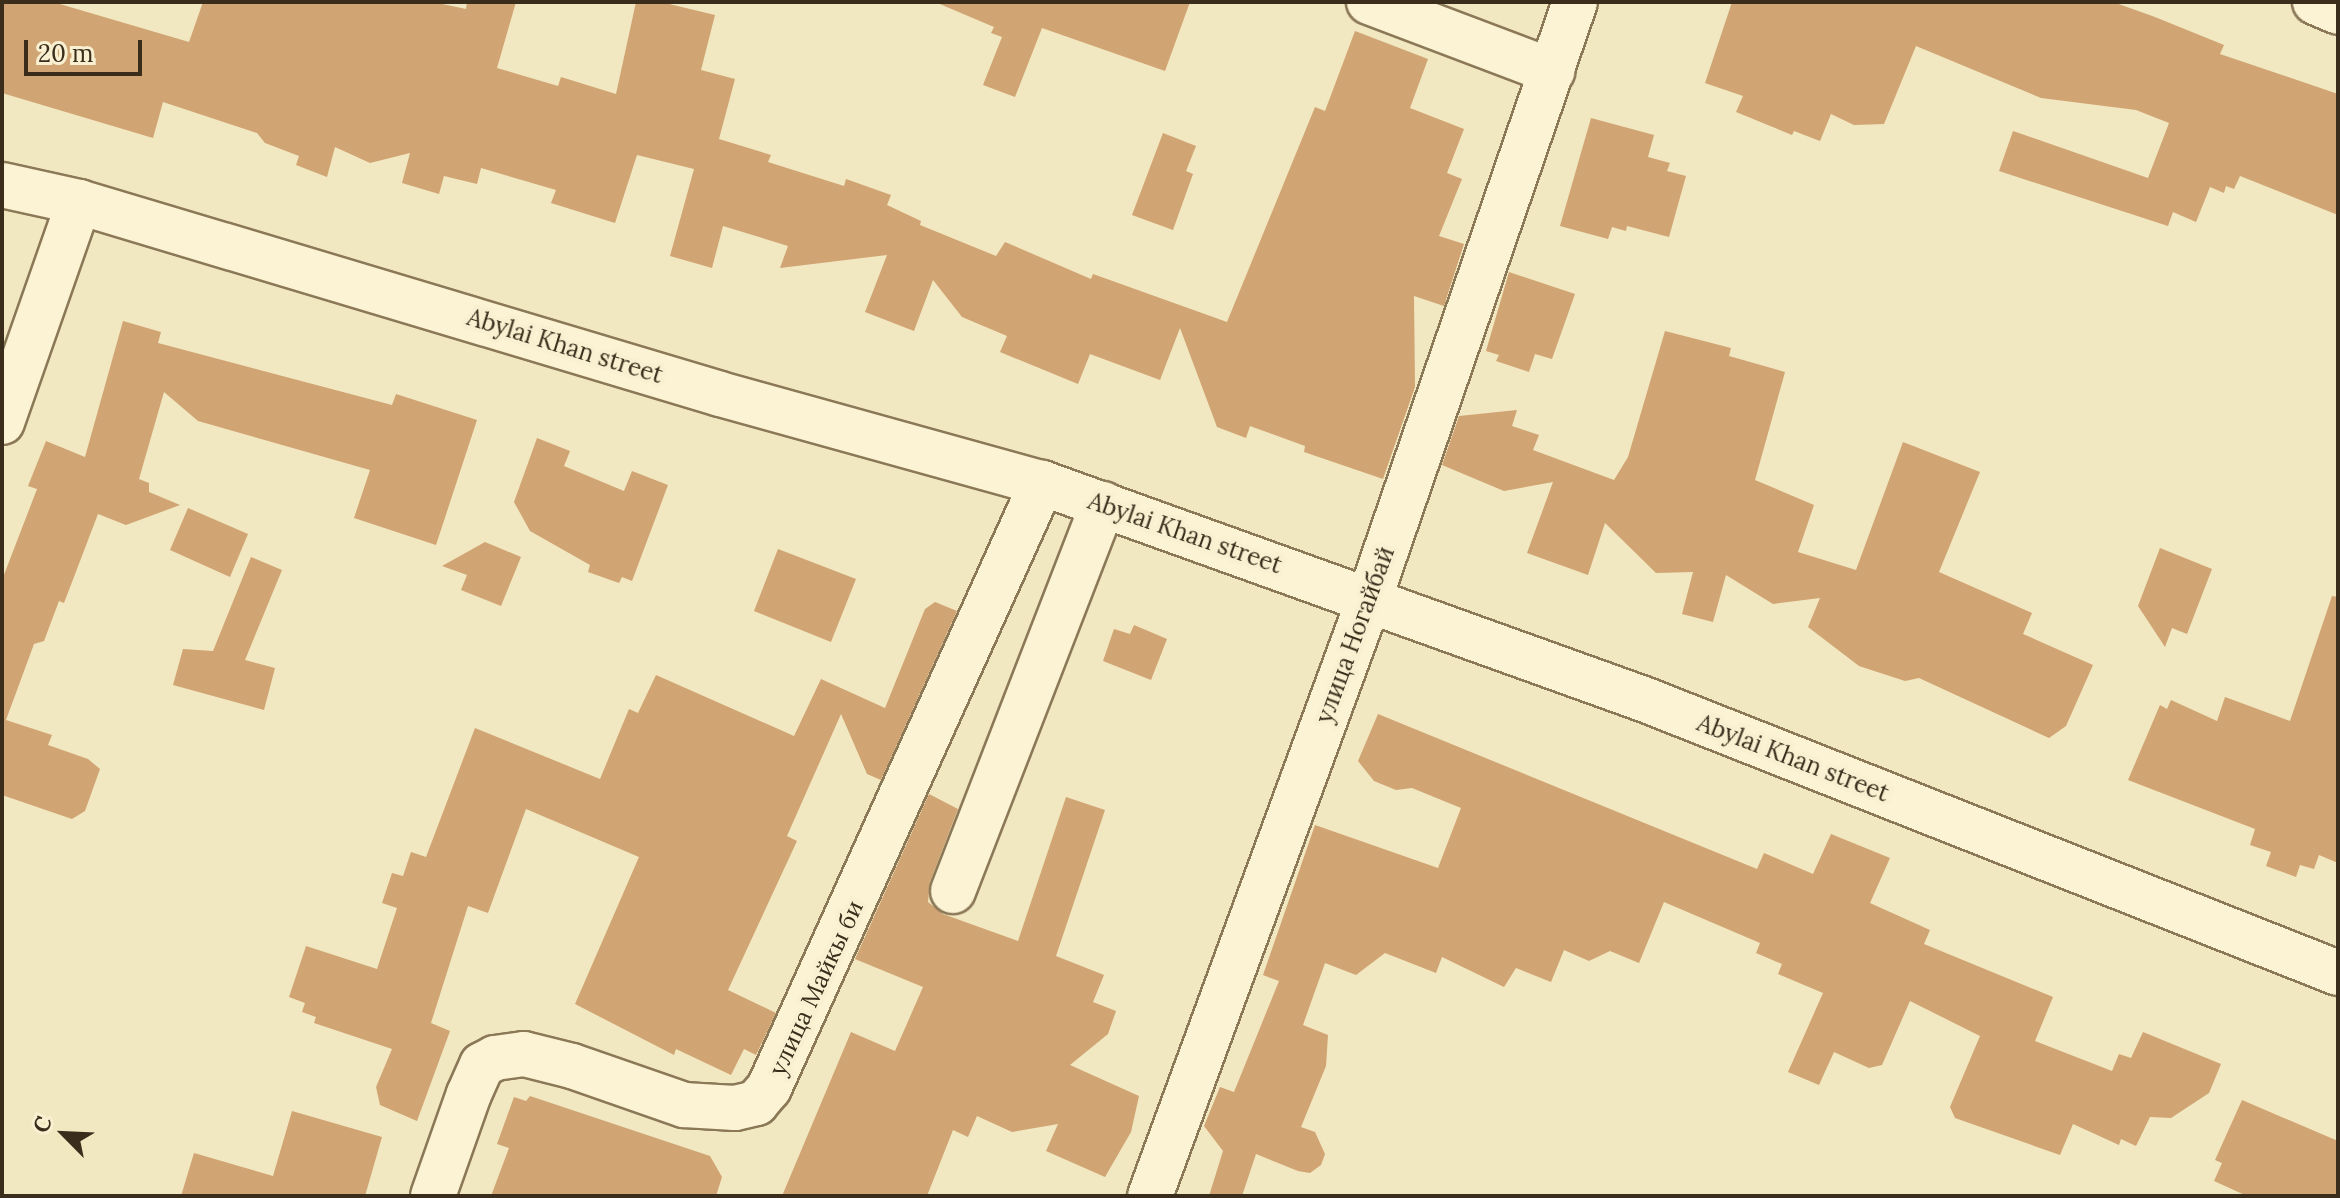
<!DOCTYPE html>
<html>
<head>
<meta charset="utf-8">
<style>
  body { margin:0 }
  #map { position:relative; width:2340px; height:1198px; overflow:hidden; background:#f1e7c0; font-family:Lora,serif }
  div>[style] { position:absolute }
  .building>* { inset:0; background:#d1a473 }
  .roads { filter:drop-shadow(2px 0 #8b7857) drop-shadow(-2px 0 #8b7857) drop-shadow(0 2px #8b7857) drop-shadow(0 -2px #8b7857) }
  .street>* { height:44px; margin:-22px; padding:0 22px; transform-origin:22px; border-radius:22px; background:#fbf3d4 }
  span { translate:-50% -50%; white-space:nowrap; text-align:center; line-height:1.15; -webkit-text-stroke:8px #f8f0d0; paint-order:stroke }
  .street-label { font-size:24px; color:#3a2d1c }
  .frame { position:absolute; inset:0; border:4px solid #3a2d1c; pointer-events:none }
  .north { position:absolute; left:24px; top:1094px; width:80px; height:80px; -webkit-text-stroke:6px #f8f0d0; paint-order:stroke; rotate:294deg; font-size:22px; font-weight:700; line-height:32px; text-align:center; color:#3a2d1c }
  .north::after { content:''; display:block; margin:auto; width:28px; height:36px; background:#3a2d1c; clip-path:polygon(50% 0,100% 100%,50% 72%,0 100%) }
  .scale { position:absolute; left:24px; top:40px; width:118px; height:36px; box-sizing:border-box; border:4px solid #3a2d1c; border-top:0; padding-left:10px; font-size:24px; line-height:28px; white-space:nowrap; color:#3a2d1c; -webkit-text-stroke:6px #f8f0d0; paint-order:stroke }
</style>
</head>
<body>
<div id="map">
  <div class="building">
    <div style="clip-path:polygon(2px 2px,53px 2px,189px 42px,203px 2px,433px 2px,466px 9px,467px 2px,516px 2px,497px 68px,558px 86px,561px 77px,616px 94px,636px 2px,661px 2px,715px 15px,701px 70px,735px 79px,719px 139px,771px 155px,768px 162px,844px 186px,846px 179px,891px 195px,887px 205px,921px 221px,920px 225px,996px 256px,1005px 242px,1091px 279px,1093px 274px,1227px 322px,1315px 107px,1325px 111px,1355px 31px,1428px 59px,1410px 108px,1464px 129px,1447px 173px,1462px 179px,1439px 236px,1464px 244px,1444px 306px,1414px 296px,1415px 387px,1383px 479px,1304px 452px,1305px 446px,1250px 426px,1246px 438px,1217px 427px,1180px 328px,1160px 380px,1090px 354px,1078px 384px,1000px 352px,1007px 336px,962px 317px,933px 280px,914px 331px,865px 312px,887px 255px,780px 268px,788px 246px,723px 226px,712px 268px,670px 256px,694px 169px,637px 155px,615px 223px,551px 203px,556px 190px,481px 168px,477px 184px,444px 176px,439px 194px,402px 183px,410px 153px,370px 163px,335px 147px,327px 177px,296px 165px,299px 156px,265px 143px,257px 133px,163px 102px,153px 138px,2px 93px)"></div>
    <div style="clip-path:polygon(935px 2px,1190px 2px,1165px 71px,1042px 28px,1015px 97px,983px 85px,1002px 37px,991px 33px,994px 27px)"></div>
    <div style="clip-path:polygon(1732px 2px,2113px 2px,2155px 17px,2224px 45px,2220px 54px,2338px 94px,2338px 215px,2240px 176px,2234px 189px,2226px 186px,2224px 193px,2210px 187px,2196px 222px,2173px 212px,2168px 226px,1999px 171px,2013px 131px,2148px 178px,2169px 123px,2136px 110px,2041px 98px,1916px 46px,1884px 124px,1854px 125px,1831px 114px,1820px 141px,1794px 131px,1792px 135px,1736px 112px,1743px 96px,1705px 83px)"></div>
    <div style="clip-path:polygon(1591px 118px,1654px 135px,1648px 157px,1670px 163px,1667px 171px,1686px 176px,1669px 237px,1627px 226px,1626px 231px,1612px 227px,1608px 239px,1560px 226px)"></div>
    <div style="clip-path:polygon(1163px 133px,1196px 146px,1186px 171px,1193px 174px,1173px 230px,1132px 215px)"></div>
    <div style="clip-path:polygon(1509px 272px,1575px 294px,1552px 359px,1535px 354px,1529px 372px,1496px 361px,1499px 355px,1486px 351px)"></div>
    <div style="clip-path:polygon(123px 321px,161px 332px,158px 343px,392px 405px,396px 394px,477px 420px,436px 545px,354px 518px,370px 470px,198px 421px,164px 392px,139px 479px,149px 483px,149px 492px,180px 505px,126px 525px,98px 514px,64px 603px,59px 601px,44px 641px,34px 644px,6px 720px,52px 735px,48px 745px,88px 759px,100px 769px,85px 811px,72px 819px,2px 795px,2px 580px,37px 489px,28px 486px,46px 441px,85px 457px)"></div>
    <div style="clip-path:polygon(1665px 331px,1731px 348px,1729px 356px,1785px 372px,1755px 480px,1814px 505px,1798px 552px,1856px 570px,1903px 442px,1980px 472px,1939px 572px,2032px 613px,2023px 634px,2093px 665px,2066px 726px,2049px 738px,1919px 678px,1905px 681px,1859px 666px,1808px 627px,1820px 598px,1773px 604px,1726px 575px,1713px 622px,1682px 614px,1693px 572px,1656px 573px,1605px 523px,1588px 575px,1527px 553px,1553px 482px,1504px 491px,1442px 465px,1459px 416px,1517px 410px,1512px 426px,1539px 435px,1533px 450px,1614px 480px,1628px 457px)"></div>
    <div style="clip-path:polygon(537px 438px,570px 451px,564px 466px,624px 491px,632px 471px,668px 485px,632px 581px,622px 577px,619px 583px,588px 572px,590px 565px,530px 531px,514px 502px)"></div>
    <div style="clip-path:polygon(188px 508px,248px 534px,230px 577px,170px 550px)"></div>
    <div style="clip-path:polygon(485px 542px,521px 557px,501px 606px,461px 590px,467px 575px,442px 566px)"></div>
    <div style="clip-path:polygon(2160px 548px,2212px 569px,2187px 634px,2172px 628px,2165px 647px,2138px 606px)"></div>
    <div style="clip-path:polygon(778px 549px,856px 579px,831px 642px,754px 611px)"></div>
    <div style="clip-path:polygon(251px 557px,282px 570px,245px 660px,275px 668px,264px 710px,173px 685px,183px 649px,213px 651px)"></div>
    <div style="clip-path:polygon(2332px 596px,2338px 597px,2338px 863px,2319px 855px,2314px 869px,2300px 865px,2296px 877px,2266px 866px,2271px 852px,2250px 845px,2255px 829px,2128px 780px,2160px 705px,2167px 709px,2171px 700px,2217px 721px,2225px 697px,2290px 721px)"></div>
    <div style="clip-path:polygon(935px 602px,957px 611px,881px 780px,867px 774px,841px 714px,787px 836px,797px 841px,728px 990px,776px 1013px,756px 1055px,744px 1049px,731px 1075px,676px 1049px,674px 1055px,575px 1004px,639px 857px,526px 809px,488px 913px,468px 906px,431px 1023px,450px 1031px,417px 1121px,380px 1105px,376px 1087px,392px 1049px,314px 1023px,316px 1017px,302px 1012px,305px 1003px,289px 997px,306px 946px,377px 969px,397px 908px,382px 903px,392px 873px,403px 876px,411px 852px,426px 857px,475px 728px,600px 779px,629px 709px,638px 713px,656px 675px,794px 736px,821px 679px,885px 708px,925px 609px)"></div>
    <div style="clip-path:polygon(1134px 625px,1167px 639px,1151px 680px,1103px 661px,1114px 629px,1130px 634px)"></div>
    <div style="clip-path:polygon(1378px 714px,1757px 869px,1764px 853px,1813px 874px,1831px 834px,1890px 858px,1870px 903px,1930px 930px,1924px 944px,2053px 997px,2035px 1041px,2112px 1071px,2119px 1054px,2131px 1058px,2143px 1032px,2221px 1064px,2209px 1093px,2171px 1118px,2150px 1117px,2136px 1146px,2121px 1139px,2119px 1145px,2073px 1124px,2060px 1155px,1955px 1118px,1950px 1107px,1980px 1036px,1910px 1001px,1882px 1065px,1869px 1068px,1834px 1052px,1819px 1085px,1788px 1072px,1823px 993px,1778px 974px,1782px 964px,1756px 953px,1760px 943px,1664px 902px,1639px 963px,1610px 951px,1589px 961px,1564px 950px,1551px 982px,1516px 968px,1504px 987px,1442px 957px,1436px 973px,1385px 953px,1356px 975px,1325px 963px,1303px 1025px,1328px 1035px,1326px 1066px,1301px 1127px,1315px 1132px,1325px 1154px,1321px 1165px,1310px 1173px,1298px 1171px,1256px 1154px,1242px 1196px,1209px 1196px,1223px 1151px,1204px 1126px,1220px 1087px,1234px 1092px,1279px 981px,1263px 975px,1315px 825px,1438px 868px,1461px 808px,1412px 788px,1396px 790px,1374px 781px,1358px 761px)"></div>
    <div style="clip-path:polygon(929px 794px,958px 809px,930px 882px,928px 902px,943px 914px,1018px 941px,1066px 797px,1105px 810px,1056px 956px,1104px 975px,1093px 1002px,1116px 1011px,1108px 1034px,1070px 1065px,1139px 1096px,1131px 1132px,1105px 1177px,1046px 1151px,1058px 1124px,1012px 1132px,977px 1116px,968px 1137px,953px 1130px,927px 1196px,782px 1196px,851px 1032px,895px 1051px,923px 987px,855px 959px)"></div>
    <div style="clip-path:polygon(530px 1096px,710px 1156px,722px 1177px,716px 1196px,491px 1196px,509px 1148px,497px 1144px,514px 1097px,526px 1101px)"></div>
    <div style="clip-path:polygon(2242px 1100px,2338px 1141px,2338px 1196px,2247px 1196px,2214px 1181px,2222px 1163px,2215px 1160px)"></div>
    <div style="clip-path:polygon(292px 1111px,382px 1137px,365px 1196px,181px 1196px,194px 1153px,273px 1176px)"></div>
  </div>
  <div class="roads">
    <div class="street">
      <div style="left:1369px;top:2px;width:196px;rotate:20.7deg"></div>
      <div style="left:2315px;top:2px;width:25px;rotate:23deg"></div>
      <div style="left:2px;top:185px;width:79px;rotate:12.4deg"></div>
      <div style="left:79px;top:202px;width:669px;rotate:16.67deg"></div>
      <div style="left:720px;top:394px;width:334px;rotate:15.5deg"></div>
      <div style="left:1042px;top:483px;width:642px;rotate:19.76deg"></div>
      <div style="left:1646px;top:700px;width:744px;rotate:21.53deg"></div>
      <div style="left:2px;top:422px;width:233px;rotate:-70.7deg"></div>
      <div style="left:953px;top:891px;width:415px;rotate:-68.8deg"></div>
      <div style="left:433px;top:1196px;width:108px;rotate:-70.6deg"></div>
      <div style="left:469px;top:1094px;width:32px;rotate:-66deg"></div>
      <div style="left:482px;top:1065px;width:15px;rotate:-28deg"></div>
      <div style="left:495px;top:1058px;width:29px;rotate:-8deg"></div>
      <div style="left:524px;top:1054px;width:49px;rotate:14deg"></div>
      <div style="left:572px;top:1066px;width:119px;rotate:19.2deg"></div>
      <div style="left:684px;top:1105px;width:51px;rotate:3.4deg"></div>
      <div style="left:735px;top:1108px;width:22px;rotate:-13deg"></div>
      <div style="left:756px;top:1103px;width:20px;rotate:-49deg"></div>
      <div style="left:769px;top:1088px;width:664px;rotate:-65.71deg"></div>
      <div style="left:1150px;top:1196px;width:638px;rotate:-69.83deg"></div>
      <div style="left:1370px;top:597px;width:629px;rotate:-70.99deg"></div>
    </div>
  </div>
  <div class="street-label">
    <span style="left:565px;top:346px;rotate:17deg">Abylai Khan street</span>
    <span style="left:1185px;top:533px;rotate:19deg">Abylai Khan street</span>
    <span style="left:1355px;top:635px;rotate:-70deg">улица Ногайбай</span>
    <span style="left:1793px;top:758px;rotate:21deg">Abylai Khan street</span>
    <span style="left:816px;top:988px;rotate:-65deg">улица Майкы би</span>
  </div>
  <div class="frame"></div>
  <div class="north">С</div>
  <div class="scale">20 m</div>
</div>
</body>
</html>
